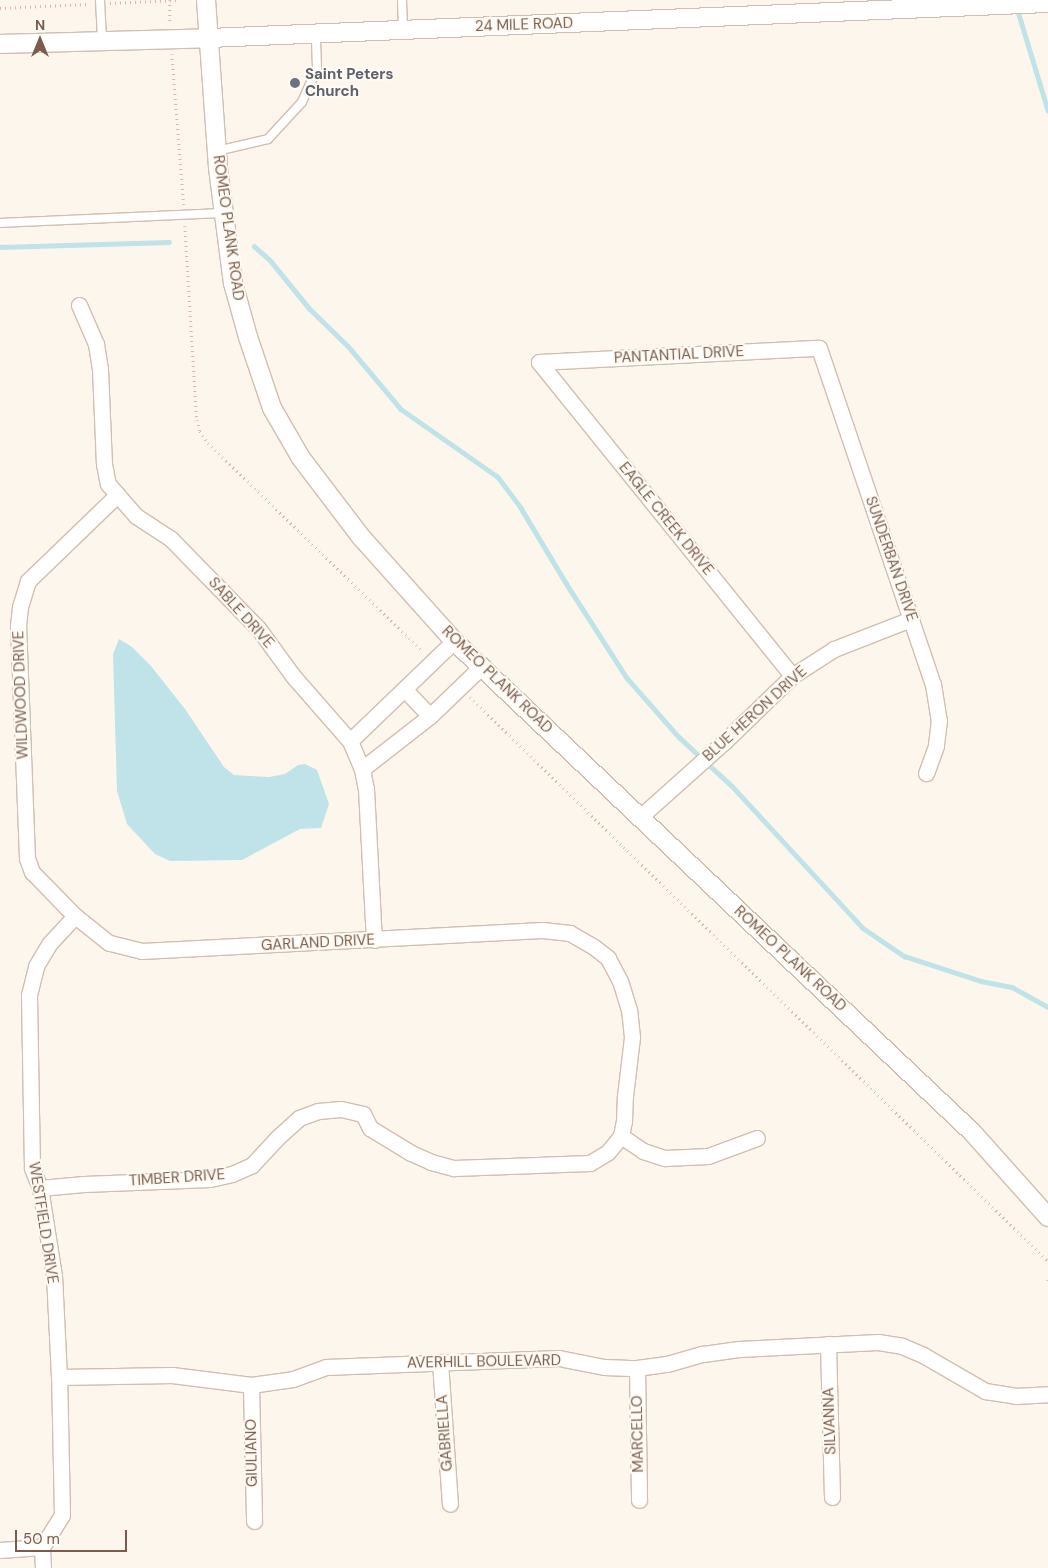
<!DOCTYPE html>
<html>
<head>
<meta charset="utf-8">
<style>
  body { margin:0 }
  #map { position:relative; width:1048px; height:1568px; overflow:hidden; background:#fdf6ec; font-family:"DM Sans",sans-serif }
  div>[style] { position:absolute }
  .water>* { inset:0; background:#bfe3e8 }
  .stream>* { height:4.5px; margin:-2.25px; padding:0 2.25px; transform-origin:2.25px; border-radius:2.25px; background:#bfe3e8 }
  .path>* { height:2.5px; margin-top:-1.25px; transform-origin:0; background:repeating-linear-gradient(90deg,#d9b8a5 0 1px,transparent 0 5px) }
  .roads { filter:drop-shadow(1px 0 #d1beb0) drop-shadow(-1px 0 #d1beb0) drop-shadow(0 1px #d1beb0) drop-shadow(0 -1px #d1beb0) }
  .service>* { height:8px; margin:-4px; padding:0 4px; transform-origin:4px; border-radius:4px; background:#fff }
  .minor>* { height:15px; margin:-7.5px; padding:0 7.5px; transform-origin:7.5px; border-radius:7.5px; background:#fff }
  .tertiary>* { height:18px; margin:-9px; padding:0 9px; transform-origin:9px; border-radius:9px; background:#fff }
  .dots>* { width:14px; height:14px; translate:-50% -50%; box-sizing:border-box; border:2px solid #fffaf3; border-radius:50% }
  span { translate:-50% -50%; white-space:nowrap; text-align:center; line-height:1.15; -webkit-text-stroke:4px #fffaf3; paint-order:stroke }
  .street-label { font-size:15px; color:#7a5c4d }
  .worship-label { font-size:15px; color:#5b616d; font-weight:700 }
  .left { translate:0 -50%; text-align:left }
  .north { position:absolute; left:15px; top:15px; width:50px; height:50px; -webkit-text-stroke:4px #fffaf3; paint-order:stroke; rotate:0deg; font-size:14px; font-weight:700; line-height:20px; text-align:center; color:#7a5c4d }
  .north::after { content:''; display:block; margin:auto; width:18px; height:22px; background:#7a5c4d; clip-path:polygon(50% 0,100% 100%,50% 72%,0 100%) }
  .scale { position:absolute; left:15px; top:1530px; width:112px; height:22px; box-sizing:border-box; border:2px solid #7a5c4d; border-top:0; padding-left:6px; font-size:15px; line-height:18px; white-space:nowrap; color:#7a5c4d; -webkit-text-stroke:4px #fffaf3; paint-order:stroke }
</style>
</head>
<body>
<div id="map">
  <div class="water">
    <div style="clip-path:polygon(119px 639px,132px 647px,151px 666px,185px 709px,224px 767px,234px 775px,269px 777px,285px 774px,298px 765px,305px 764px,317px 770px,329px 804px,321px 828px,300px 829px,242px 860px,170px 861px,155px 854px,127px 824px,117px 791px,113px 654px)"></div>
  </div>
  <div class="stream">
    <div style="left:1017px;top:8px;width:107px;rotate:73.1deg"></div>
    <div style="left:254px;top:246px;width:21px;rotate:41deg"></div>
    <div style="left:270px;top:260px;width:62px;rotate:50.9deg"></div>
    <div style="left:309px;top:308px;width:54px;rotate:44.3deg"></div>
    <div style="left:348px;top:346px;width:82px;rotate:49.9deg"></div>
    <div style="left:401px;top:409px;width:118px;rotate:35deg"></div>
    <div style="left:498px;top:477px;width:39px;rotate:53deg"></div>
    <div style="left:521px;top:508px;width:87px;rotate:59deg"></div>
    <div style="left:566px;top:583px;width:113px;rotate:57.3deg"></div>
    <div style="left:627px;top:678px;width:79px;rotate:48.6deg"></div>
    <div style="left:679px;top:737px;width:72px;rotate:42.8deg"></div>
    <div style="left:732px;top:786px;width:193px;rotate:47.3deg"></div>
    <div style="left:863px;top:928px;width:50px;rotate:34.3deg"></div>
    <div style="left:904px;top:956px;width:81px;rotate:18deg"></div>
    <div style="left:981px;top:981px;width:32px;rotate:11deg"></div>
    <div style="left:1012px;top:987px;width:41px;rotate:29.1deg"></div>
    <div style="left:0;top:247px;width:169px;rotate:-1.7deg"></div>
  </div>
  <div class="path">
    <div style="left:170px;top:0;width:23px;rotate:90deg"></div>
    <div style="left:110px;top:3px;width:68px;rotate:-2.5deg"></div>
    <div style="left:0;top:8px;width:89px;rotate:-2.6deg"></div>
    <div style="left:172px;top:54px;width:151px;rotate:85.5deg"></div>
    <div style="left:185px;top:226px;width:194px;rotate:86.5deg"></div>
    <div style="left:197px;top:420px;width:11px;rotate:75deg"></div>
    <div style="left:200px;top:431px;width:14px;rotate:56deg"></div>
    <div style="left:208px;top:443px;width:299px;rotate:44.1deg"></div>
    <div style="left:470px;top:697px;width:808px;rotate:44.3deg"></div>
    <div style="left:1048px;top:1280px;width:2px;rotate:90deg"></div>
  </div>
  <div class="roads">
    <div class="service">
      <div style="left:100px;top:0;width:40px;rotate:87.1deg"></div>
      <div style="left:402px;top:0;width:30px;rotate:88deg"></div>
      <div style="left:217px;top:151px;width:52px;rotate:-13.2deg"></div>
      <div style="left:268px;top:139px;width:50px;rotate:-47.4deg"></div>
      <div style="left:302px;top:102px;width:37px;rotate:-66deg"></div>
      <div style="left:317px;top:68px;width:34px;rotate:-92deg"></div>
      <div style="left:0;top:223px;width:224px;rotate:-2.6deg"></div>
    </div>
    <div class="minor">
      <div style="left:79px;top:305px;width:43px;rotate:66.4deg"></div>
      <div style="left:96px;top:344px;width:25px;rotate:81deg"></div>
      <div style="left:100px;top:369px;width:95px;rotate:87.6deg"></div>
      <div style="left:104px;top:464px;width:20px;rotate:79deg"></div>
      <div style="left:108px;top:484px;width:43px;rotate:48.8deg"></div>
      <div style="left:136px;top:516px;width:42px;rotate:33.3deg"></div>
      <div style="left:171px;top:539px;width:124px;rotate:45.7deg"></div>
      <div style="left:258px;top:628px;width:59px;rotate:53.9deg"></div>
      <div style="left:293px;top:676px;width:86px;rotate:48.8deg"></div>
      <div style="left:350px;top:741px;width:30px;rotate:67deg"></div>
      <div style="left:362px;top:769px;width:20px;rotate:79deg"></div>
      <div style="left:366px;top:789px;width:151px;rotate:87deg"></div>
      <div style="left:539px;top:362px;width:280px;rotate:-2.9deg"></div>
      <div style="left:819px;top:348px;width:355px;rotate:71.3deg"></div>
      <div style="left:933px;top:684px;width:36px;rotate:81deg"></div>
      <div style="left:939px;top:720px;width:26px;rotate:97deg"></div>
      <div style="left:936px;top:746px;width:29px;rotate:110deg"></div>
      <div style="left:539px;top:362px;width:403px;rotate:51.1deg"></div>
      <div style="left:405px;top:690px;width:36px;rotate:46deg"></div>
      <div style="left:350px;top:741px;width:144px;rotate:-43.9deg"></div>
      <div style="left:362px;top:769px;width:86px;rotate:-37.9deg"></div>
      <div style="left:430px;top:716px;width:71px;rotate:-43.9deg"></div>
      <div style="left:640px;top:817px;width:113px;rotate:-41.8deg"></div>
      <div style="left:724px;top:742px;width:95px;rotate:-44.1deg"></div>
      <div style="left:792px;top:676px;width:50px;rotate:-32.7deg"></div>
      <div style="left:834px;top:649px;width:83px;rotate:-21.3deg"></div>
      <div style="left:621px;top:1136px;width:27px;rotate:34deg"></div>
      <div style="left:643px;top:1151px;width:23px;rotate:18deg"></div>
      <div style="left:665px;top:1158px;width:43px;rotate:-2.7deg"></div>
      <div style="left:708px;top:1156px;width:52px;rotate:-20.2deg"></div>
      <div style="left:40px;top:1188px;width:44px;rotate:-5.2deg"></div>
      <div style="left:84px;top:1184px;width:126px;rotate:-2.3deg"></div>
      <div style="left:210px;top:1179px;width:23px;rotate:-13deg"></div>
      <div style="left:232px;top:1174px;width:22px;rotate:-24deg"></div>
      <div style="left:252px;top:1165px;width:37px;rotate:-47deg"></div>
      <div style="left:277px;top:1138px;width:30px;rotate:-42deg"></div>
      <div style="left:299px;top:1118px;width:20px;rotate:-20deg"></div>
      <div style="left:318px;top:1111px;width:23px;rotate:-5deg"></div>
      <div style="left:341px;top:1109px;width:23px;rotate:13deg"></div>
      <div style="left:363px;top:1114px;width:16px;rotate:63deg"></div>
      <div style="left:370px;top:1128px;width:48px;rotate:31.4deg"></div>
      <div style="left:411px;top:1153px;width:22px;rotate:24deg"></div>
      <div style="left:431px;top:1162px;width:24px;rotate:15deg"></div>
      <div style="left:454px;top:1168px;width:136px;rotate:-2.1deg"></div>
      <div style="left:590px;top:1163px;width:21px;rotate:-31deg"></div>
      <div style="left:608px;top:1152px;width:21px;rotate:-51deg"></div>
      <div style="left:621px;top:1136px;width:15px;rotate:-79deg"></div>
      <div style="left:624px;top:1121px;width:25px;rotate:-88deg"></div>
      <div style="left:625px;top:1096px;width:59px;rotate:-83.2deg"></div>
      <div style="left:632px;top:1037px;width:27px;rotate:-96deg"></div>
      <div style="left:629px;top:1010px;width:30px;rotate:-107deg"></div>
      <div style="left:620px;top:981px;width:26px;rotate:-118deg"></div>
      <div style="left:608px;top:958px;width:18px;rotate:-142deg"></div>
      <div style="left:594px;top:947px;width:28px;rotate:-150deg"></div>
      <div style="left:570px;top:933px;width:28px;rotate:-174deg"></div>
      <div style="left:542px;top:930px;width:401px;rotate:177deg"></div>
      <div style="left:142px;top:951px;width:34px;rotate:-166deg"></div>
      <div style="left:109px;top:943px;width:43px;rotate:-141.5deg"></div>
      <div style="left:75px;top:916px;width:62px;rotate:-134.3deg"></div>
      <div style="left:32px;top:872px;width:15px;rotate:-110deg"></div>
      <div style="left:27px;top:858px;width:232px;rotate:-92.2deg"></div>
      <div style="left:18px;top:626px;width:19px;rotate:-84deg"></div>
      <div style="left:20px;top:607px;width:27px;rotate:-73deg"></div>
      <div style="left:28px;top:581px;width:124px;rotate:-44deg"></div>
      <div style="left:828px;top:1344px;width:153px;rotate:88.5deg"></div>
      <div style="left:440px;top:1362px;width:142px;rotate:86deg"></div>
      <div style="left:637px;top:1368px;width:132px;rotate:89.1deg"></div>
      <div style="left:59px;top:1377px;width:113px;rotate:-1deg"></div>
      <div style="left:172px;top:1375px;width:80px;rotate:7.2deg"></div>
      <div style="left:251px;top:1385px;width:42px;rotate:-8.1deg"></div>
      <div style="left:293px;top:1379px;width:35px;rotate:-20deg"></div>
      <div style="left:326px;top:1367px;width:233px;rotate:-2.2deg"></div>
      <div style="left:559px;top:1358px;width:46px;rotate:11.3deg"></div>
      <div style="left:604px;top:1367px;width:33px;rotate:2deg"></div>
      <div style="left:637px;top:1368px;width:30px;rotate:-8deg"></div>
      <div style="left:667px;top:1364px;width:37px;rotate:-16deg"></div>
      <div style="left:703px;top:1354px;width:36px;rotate:-8deg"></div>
      <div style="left:739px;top:1349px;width:139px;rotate:-2.9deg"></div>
      <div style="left:878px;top:1342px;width:24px;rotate:9deg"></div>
      <div style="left:902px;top:1346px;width:23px;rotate:23deg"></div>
      <div style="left:923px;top:1355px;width:72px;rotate:30.1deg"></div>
      <div style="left:985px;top:1391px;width:30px;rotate:9deg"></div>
      <div style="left:1015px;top:1396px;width:33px;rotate:-3deg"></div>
      <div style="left:251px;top:1385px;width:136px;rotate:88.7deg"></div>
      <div style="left:0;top:1550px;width:42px;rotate:-4.1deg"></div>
      <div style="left:43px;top:1568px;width:21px;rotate:-93deg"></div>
      <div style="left:42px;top:1547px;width:38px;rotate:-58deg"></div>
      <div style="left:62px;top:1515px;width:138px;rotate:-91.2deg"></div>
      <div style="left:59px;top:1377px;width:101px;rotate:-92.8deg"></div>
      <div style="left:54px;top:1276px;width:89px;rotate:-99deg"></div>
      <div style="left:40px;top:1188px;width:22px;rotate:-112deg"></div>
      <div style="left:32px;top:1168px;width:173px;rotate:-91deg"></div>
      <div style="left:29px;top:995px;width:30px;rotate:-76deg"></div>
      <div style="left:36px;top:966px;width:26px;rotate:-59deg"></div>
      <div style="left:49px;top:944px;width:38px;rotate:-47deg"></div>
    </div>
    <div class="tertiary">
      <div style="left:206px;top:0;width:168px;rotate:85.9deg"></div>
      <div style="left:218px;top:168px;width:116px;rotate:82.6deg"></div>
      <div style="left:233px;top:283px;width:56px;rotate:74.5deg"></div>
      <div style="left:248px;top:337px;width:75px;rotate:71.3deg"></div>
      <div style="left:272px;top:408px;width:58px;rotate:59.9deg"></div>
      <div style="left:301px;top:458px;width:99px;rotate:52.8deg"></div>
      <div style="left:361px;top:537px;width:140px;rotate:48.2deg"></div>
      <div style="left:454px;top:641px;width:714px;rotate:43.47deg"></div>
      <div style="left:972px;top:1132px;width:114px;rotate:48.2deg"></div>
      <div style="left:0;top:44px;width:209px;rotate:-1.6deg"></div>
      <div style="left:209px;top:38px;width:840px;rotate:-2.39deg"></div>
    </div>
  </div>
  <div class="dots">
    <div style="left:295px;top:83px;background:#6b7280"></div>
  </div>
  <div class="street-label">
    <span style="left:524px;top:25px;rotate:-2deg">24 MILE ROAD</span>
    <span style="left:228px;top:228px;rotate:82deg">ROMEO PLANK ROAD</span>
    <span style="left:679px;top:355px;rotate:-3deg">PANTANTIAL DRIVE</span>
    <span style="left:666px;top:519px;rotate:51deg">EAGLE CREEK DRIVE</span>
    <span style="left:891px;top:559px;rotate:71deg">SUNDERBAN DRIVE</span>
    <span style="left:241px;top:613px;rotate:48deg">SABLE DRIVE</span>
    <span style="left:497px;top:680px;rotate:44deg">ROMEO PLANK ROAD</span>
    <span style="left:21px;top:695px;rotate:-92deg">WILDWOOD DRIVE</span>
    <span style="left:755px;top:714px;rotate:-42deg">BLUE HERON DRIVE</span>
    <span style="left:318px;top:943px;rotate:-3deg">GARLAND DRIVE</span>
    <span style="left:790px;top:959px;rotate:43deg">ROMEO PLANK ROAD</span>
    <span style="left:177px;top:1178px;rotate:-4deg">TIMBER DRIVE</span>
    <span style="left:43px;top:1223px;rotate:81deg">WESTFIELD DRIVE</span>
    <span style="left:484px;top:1362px;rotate:-1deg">AVERHILL BOULEVARD</span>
    <span style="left:830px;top:1421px;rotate:-92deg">SILVANNA</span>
    <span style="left:445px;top:1433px;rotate:-94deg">GABRIELLA</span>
    <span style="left:638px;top:1434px;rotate:-91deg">MARCELLO</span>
    <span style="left:252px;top:1453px;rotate:-91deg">GIULIANO</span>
  </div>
  <div class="worship-label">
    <span class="left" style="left:305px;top:83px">Saint Peters<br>Church</span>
  </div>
  <div class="north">N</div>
  <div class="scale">50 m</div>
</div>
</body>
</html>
